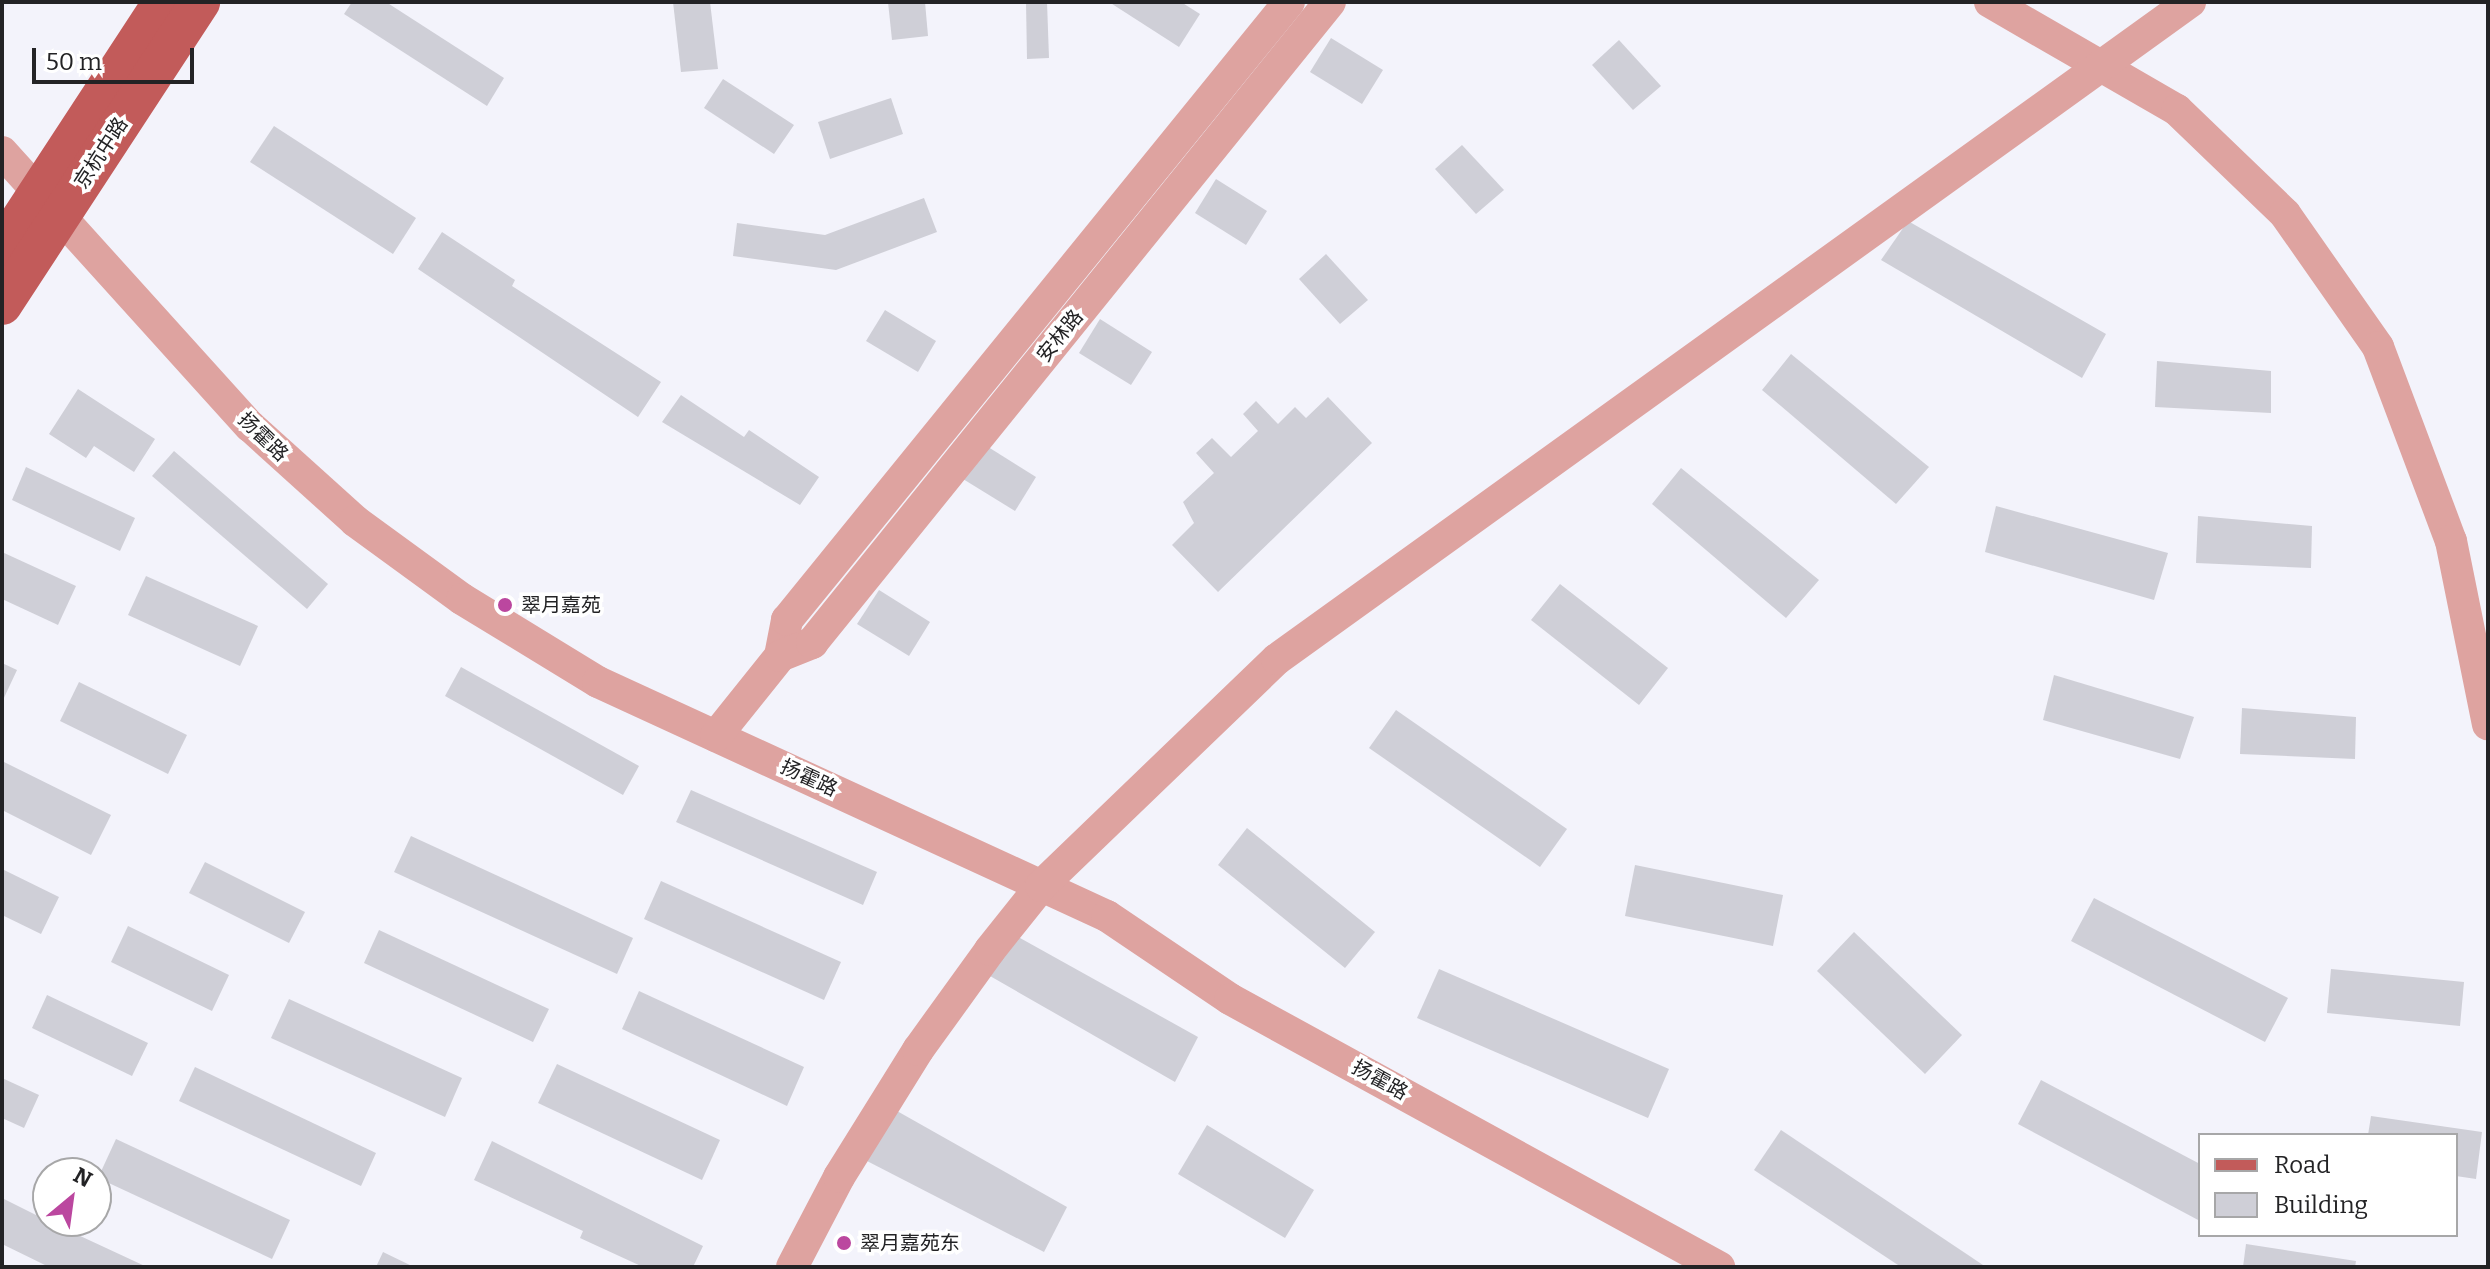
<!DOCTYPE html>
<html>
<head>
<meta charset="utf-8">
<style>
  body { margin:0 }
  #map { position:relative; width:2490px; height:1269px; overflow:hidden; background:#f3f3fb; font-family:Bitter,"Noto Sans SC",serif }
  div>[style] { position:absolute }
  .building>* { inset:0; background:#cfcfd7 }
  .minor>* { height:32px; margin:-16px; padding:0 16px; transform-origin:16px; border-radius:16px; background:#dea3a0 }
  .major>* { height:40px; margin:-20px; padding:0 20px; transform-origin:20px; border-radius:20px; background:#c25b5a }
  .dots>* { width:22px; height:22px; translate:-50% -50%; box-sizing:border-box; border:4px solid #fff; border-radius:50% }
  span { translate:-50% -50%; white-space:nowrap; text-align:center; line-height:1.15; -webkit-text-stroke:7px #fff; paint-order:stroke }
  .street-label { font-size:20px; color:#232325 }
  .poi-label { font-size:20px; color:#232325 }
  .left { translate:0 -50%; text-align:left }
  .frame { position:absolute; inset:0; border:4px solid #232325; pointer-events:none }
  .legend { position:absolute; left:2198px; top:1133px; width:260px; height:104px; box-sizing:border-box; background:#fff; border:2px solid #a7a7a8; margin:0; padding:10px 14px; list-style:none; font-size:24px; color:#232325 }
  .legend li { display:flex; align-items:center; gap:16px; height:40px }
  .legend b { width:40px; border:2px solid #a7a7a8 }
  .north { position:absolute; left:32px; top:1157px; width:80px; height:80px; box-sizing:border-box; background:#fff; border:2px solid #a7a7a8; border-radius:50%; rotate:29deg; font-size:22px; font-weight:700; line-height:32px; text-align:center; color:#232325 }
  .north::after { content:''; display:block; margin:auto; width:28px; height:36px; background:#bb479f; clip-path:polygon(50% 0,100% 100%,50% 72%,0 100%) }
  .scale { position:absolute; left:32px; top:48px; width:162px; height:36px; box-sizing:border-box; border:4px solid #232325; border-top:0; padding-left:10px; font-size:24px; line-height:28px; white-space:nowrap; color:#232325; -webkit-text-stroke:6px #fff; paint-order:stroke }
</style>
</head>
<body>
<div id="map">
  <div class="building">
    <div style="clip-path:polygon(352px 2px,386px 2px,504px 78px,487px 106px,344px 14px)"></div>
    <div style="clip-path:polygon(673px 2px,710px 2px,718px 69px,681px 72px)"></div>
    <div style="clip-path:polygon(888px 2px,925px 2px,928px 36px,892px 40px)"></div>
    <div style="clip-path:polygon(1026px 2px,1047px 2px,1049px 58px,1027px 59px)"></div>
    <div style="clip-path:polygon(1109px 2px,1181px 2px,1200px 14px,1179px 47px)"></div>
    <div style="clip-path:polygon(1331px 38px,1383px 70px,1362px 104px,1310px 72px)"></div>
    <div style="clip-path:polygon(1619px 40px,1661px 86px,1633px 110px,1592px 65px)"></div>
    <div style="clip-path:polygon(723px 79px,794px 125px,774px 154px,704px 108px)"></div>
    <div style="clip-path:polygon(891px 98px,903px 134px,830px 159px,818px 122px)"></div>
    <div style="clip-path:polygon(274px 126px,416px 218px,393px 254px,250px 162px)"></div>
    <div style="clip-path:polygon(1462px 145px,1504px 190px,1476px 214px,1435px 169px)"></div>
    <div style="clip-path:polygon(1216px 179px,1267px 211px,1246px 245px,1195px 213px)"></div>
    <div style="clip-path:polygon(924px 198px,937px 232px,836px 270px,733px 256px,737px 223px,825px 235px)"></div>
    <div style="clip-path:polygon(1908px 221px,2106px 334px,2082px 378px,1881px 260px)"></div>
    <div style="clip-path:polygon(442px 232px,515px 280px,512px 286px,661px 382px,638px 417px,418px 269px)"></div>
    <div style="clip-path:polygon(1326px 254px,1368px 300px,1340px 324px,1299px 279px)"></div>
    <div style="clip-path:polygon(885px 310px,936px 341px,918px 372px,866px 341px)"></div>
    <div style="clip-path:polygon(1100px 319px,1152px 352px,1131px 385px,1079px 353px)"></div>
    <div style="clip-path:polygon(1791px 354px,1929px 467px,1896px 504px,1762px 390px)"></div>
    <div style="clip-path:polygon(2157px 361px,2271px 371px,2271px 413px,2155px 407px)"></div>
    <div style="clip-path:polygon(78px 389px,155px 439px,134px 472px,94px 446px,86px 458px,49px 434px)"></div>
    <div style="clip-path:polygon(681px 395px,744px 437px,749px 430px,819px 477px,800px 505px,662px 422px)"></div>
    <div style="clip-path:polygon(1328px 397px,1372px 443px,1218px 592px,1172px 545px,1194px 523px,1183px 502px,1214px 473px,1196px 453px,1212px 438px,1231px 457px,1258px 431px,1243px 414px,1256px 401px,1278px 424px,1295px 407px,1306px 418px)"></div>
    <div style="clip-path:polygon(985px 445px,1036px 477px,1015px 511px,963px 479px)"></div>
    <div style="clip-path:polygon(174px 451px,328px 584px,307px 609px,152px 476px)"></div>
    <div style="clip-path:polygon(26px 467px,135px 518px,120px 551px,12px 500px)"></div>
    <div style="clip-path:polygon(1681px 468px,1819px 580px,1786px 618px,1652px 504px)"></div>
    <div style="clip-path:polygon(1996px 506px,2168px 553px,2154px 600px,1985px 552px)"></div>
    <div style="clip-path:polygon(2198px 516px,2312px 526px,2311px 568px,2196px 563px)"></div>
    <div style="clip-path:polygon(2px 552px,76px 586px,58px 625px,2px 599px)"></div>
    <div style="clip-path:polygon(146px 576px,258px 626px,240px 666px,128px 615px)"></div>
    <div style="clip-path:polygon(1560px 584px,1668px 668px,1639px 705px,1531px 620px)"></div>
    <div style="clip-path:polygon(879px 590px,930px 622px,909px 656px,857px 624px)"></div>
    <div style="clip-path:polygon(2px 663px,17px 670px,2px 702px)"></div>
    <div style="clip-path:polygon(461px 667px,639px 766px,623px 795px,445px 696px)"></div>
    <div style="clip-path:polygon(2054px 675px,2194px 717px,2180px 759px,2043px 720px)"></div>
    <div style="clip-path:polygon(79px 682px,187px 735px,168px 774px,60px 721px)"></div>
    <div style="clip-path:polygon(2242px 708px,2356px 717px,2355px 759px,2240px 754px)"></div>
    <div style="clip-path:polygon(1396px 710px,1567px 829px,1540px 867px,1369px 748px)"></div>
    <div style="clip-path:polygon(2px 761px,111px 815px,91px 855px,2px 810px)"></div>
    <div style="clip-path:polygon(691px 790px,877px 872px,863px 905px,676px 822px)"></div>
    <div style="clip-path:polygon(1247px 828px,1375px 932px,1345px 968px,1218px 865px)"></div>
    <div style="clip-path:polygon(411px 836px,633px 938px,617px 974px,394px 872px)"></div>
    <div style="clip-path:polygon(205px 862px,305px 912px,289px 943px,189px 893px)"></div>
    <div style="clip-path:polygon(1635px 865px,1783px 895px,1773px 946px,1625px 916px)"></div>
    <div style="clip-path:polygon(2px 869px,59px 897px,41px 934px,2px 915px)"></div>
    <div style="clip-path:polygon(661px 881px,841px 962px,824px 1000px,644px 919px)"></div>
    <div style="clip-path:polygon(2094px 898px,2288px 998px,2265px 1042px,2071px 941px)"></div>
    <div style="clip-path:polygon(128px 926px,229px 975px,212px 1011px,111px 962px)"></div>
    <div style="clip-path:polygon(379px 930px,549px 1009px,533px 1042px,364px 963px)"></div>
    <div style="clip-path:polygon(1854px 932px,1962px 1035px,1925px 1074px,1817px 971px)"></div>
    <div style="clip-path:polygon(1013px 934px,1198px 1037px,1175px 1082px,990px 976px)"></div>
    <div style="clip-path:polygon(1439px 969px,1669px 1069px,1648px 1118px,1417px 1018px)"></div>
    <div style="clip-path:polygon(2331px 969px,2464px 982px,2460px 1026px,2327px 1013px)"></div>
    <div style="clip-path:polygon(639px 991px,804px 1067px,787px 1106px,622px 1029px)"></div>
    <div style="clip-path:polygon(47px 995px,148px 1043px,132px 1076px,32px 1028px)"></div>
    <div style="clip-path:polygon(289px 999px,462px 1078px,445px 1117px,271px 1038px)"></div>
    <div style="clip-path:polygon(557px 1064px,720px 1140px,702px 1180px,538px 1103px)"></div>
    <div style="clip-path:polygon(195px 1067px,376px 1153px,361px 1186px,179px 1101px)"></div>
    <div style="clip-path:polygon(2px 1078px,39px 1095px,24px 1128px,2px 1118px)"></div>
    <div style="clip-path:polygon(2041px 1080px,2200px 1164px,2200px 1221px,2018px 1124px)"></div>
    <div style="clip-path:polygon(897px 1111px,1067px 1207px,1044px 1252px,867px 1161px)"></div>
    <div style="clip-path:polygon(2371px 1116px,2482px 1132px,2476px 1179px,2456px 1176px,2456px 1135px,2368px 1135px)"></div>
    <div style="clip-path:polygon(1207px 1125px,1314px 1190px,1285px 1238px,1178px 1174px)"></div>
    <div style="clip-path:polygon(1781px 1130px,1986px 1267px,1901px 1267px,1754px 1170px)"></div>
    <div style="clip-path:polygon(116px 1139px,290px 1220px,272px 1259px,98px 1178px)"></div>
    <div style="clip-path:polygon(492px 1141px,703px 1246px,693px 1267px,643px 1267px,580px 1238px,583px 1231px,474px 1180px)"></div>
    <div style="clip-path:polygon(2px 1198px,48px 1221px,147px 1267px,49px 1267px,2px 1244px)"></div>
    <div style="clip-path:polygon(2246px 1244px,2356px 1261px,2355px 1267px,2243px 1267px)"></div>
    <div style="clip-path:polygon(383px 1252px,414px 1267px,376px 1267px)"></div>
  </div>
  <div class="minor">
    <div style="left:1990px;top:2px;width:216px;rotate:30deg"></div>
    <div style="left:2177px;top:110px;width:150px;rotate:43.9deg"></div>
    <div style="left:2285px;top:214px;width:162px;rotate:55deg"></div>
    <div style="left:2378px;top:347px;width:207px;rotate:69.4deg"></div>
    <div style="left:2451px;top:541px;width:187px;rotate:78.6deg"></div>
    <div style="left:2px;top:152px;width:370px;rotate:47.9deg"></div>
    <div style="left:250px;top:426px;width:142px;rotate:42.1deg"></div>
    <div style="left:355px;top:521px;width:132px;rotate:36.1deg"></div>
    <div style="left:462px;top:599px;width:159px;rotate:31.4deg"></div>
    <div style="left:598px;top:682px;width:560px;rotate:24.69deg"></div>
    <div style="left:1107px;top:916px;width:148px;rotate:34deg"></div>
    <div style="left:1230px;top:999px;width:558px;rotate:28.73deg"></div>
    <div style="left:780px;top:656px;width:37px;rotate:-79deg"></div>
    <div style="left:787px;top:620px;width:796px;rotate:-50.91deg"></div>
    <div style="left:716px;top:736px;width:102px;rotate:-51.3deg"></div>
    <div style="left:780px;top:656px;width:35px;rotate:-22deg"></div>
    <div style="left:812px;top:643px;width:824px;rotate:-51.06deg"></div>
    <div style="left:792px;top:1267px;width:102px;rotate:-62.4deg"></div>
    <div style="left:839px;top:1177px;width:150px;rotate:-58.1deg"></div>
    <div style="left:918px;top:1050px;width:123px;rotate:-54.2deg"></div>
    <div style="left:990px;top:950px;width:82px;rotate:-51.4deg"></div>
    <div style="left:1041px;top:886px;width:327px;rotate:-43.9deg"></div>
    <div style="left:1277px;top:659px;width:1125px;rotate:-35.74deg"></div>
  </div>
  <div class="major">
    <div style="left:2px;top:248px;width:294px;rotate:-56.8deg"></div>
    <div style="left:2px;top:305px;width:362px;rotate:-56.8deg"></div>
  </div>
  <div class="dots">
    <div style="left:505px;top:605px;background:#bb479f"></div>
    <div style="left:844px;top:1243px;background:#bb479f"></div>
  </div>
  <div class="street-label">
    <span style="left:101px;top:153px;rotate:-57deg">京杭中路</span>
    <span style="left:1060px;top:336px;rotate:-51deg">安林路</span>
    <span style="left:263px;top:437px;rotate:44deg">扬霍路</span>
    <span style="left:809px;top:778px;rotate:25deg">扬霍路</span>
    <span style="left:1380px;top:1080px;rotate:29deg">扬霍路</span>
  </div>
  <div class="poi-label">
    <span class="left" style="left:521px;top:605px">翠月嘉苑</span>
    <span class="left" style="left:860px;top:1243px">翠月嘉苑东</span>
  </div>
  <div class="frame"></div>
  <ul class="legend">
  <li><b style="height:10px;background:#c25b5a"></b>Road</li>
  <li><b style="height:22px;background:#cfcfd7"></b>Building</li>
  </ul>
  <div class="north">N</div>
  <div class="scale">50 m</div>
</div>
</body>
</html>
